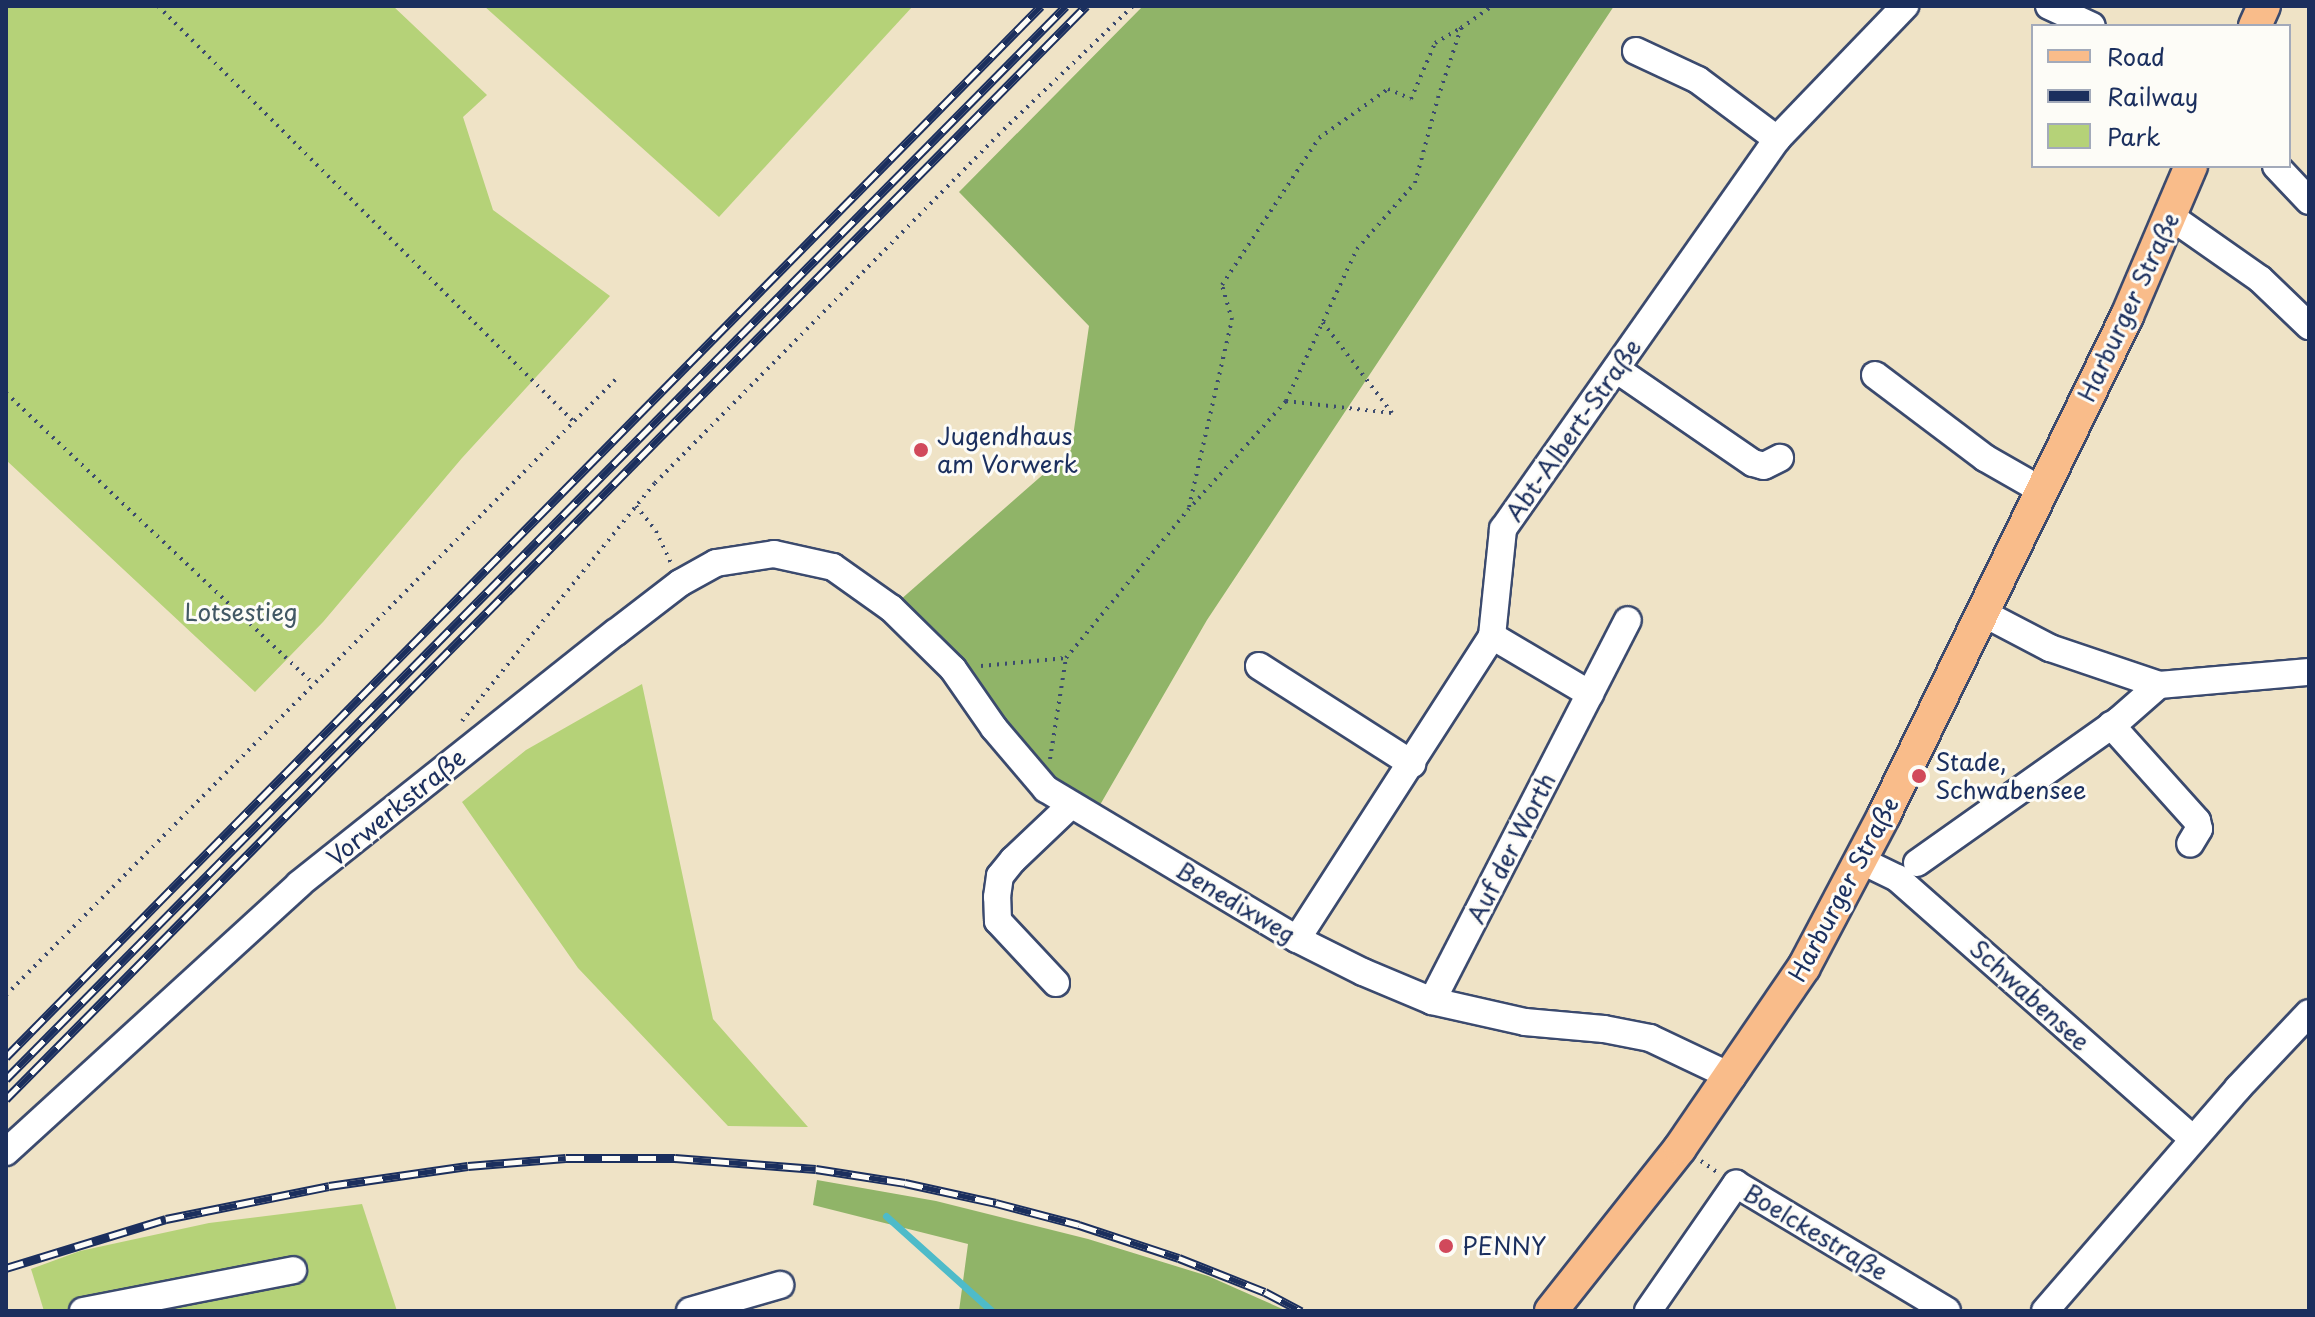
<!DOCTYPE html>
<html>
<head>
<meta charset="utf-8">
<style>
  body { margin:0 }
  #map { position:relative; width:2315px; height:1317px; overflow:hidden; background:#efe3c6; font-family:"Playpen Sans",sans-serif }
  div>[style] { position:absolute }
  .green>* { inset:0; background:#b5d278 }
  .forest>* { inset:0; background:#90b468 }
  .stream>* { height:7px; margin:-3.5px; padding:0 3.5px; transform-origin:3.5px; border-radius:3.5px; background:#4ebbc9 }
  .path>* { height:4px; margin-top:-2px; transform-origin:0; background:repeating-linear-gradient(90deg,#3b4a6e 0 2px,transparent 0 8px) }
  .roads { filter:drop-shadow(2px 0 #3b4a6e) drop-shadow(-2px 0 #3b4a6e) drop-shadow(0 2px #3b4a6e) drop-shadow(0 -2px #3b4a6e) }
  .minor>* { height:26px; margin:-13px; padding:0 13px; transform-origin:13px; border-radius:13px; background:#fff }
  .major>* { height:32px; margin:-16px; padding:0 16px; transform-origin:16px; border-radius:16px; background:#f9bc8a }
  .rail>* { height:9px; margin-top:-4.5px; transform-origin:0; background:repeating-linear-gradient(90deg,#fdfcf7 0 18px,#1b2f5e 0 36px); box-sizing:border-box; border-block:2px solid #1b2f5e }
  .dots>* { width:22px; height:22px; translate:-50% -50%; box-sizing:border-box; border:4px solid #fdfcf7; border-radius:50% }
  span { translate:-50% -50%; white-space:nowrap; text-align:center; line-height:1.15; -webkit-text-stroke:6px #fdfcf7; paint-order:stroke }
  .street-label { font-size:24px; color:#1b2f5e }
  .poi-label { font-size:24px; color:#1b2f5e }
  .left { translate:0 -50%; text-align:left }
  .park-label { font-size:24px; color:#425864 }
  .frame { position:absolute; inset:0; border:8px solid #1b2f5e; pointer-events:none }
  .legend { position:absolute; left:2031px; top:24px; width:260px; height:144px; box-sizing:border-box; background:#fdfcf7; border:2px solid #a3aaba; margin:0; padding:10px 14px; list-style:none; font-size:24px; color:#1b2f5e }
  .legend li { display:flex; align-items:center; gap:16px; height:40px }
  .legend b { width:40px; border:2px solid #a3aaba }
</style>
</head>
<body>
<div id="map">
  <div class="green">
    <div style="clip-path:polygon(6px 6px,393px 6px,487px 95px,463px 117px,493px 210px,610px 296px,462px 458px,323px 622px,255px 692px,6px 460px)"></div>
    <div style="clip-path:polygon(484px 6px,913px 6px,719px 217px)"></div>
    <div style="clip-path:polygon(642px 684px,713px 1019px,808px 1127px,728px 1126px,578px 968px,462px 802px,526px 750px)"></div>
    <div style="clip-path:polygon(362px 1204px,397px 1311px,44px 1311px,31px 1269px,80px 1251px,209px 1223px)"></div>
  </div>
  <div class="forest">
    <div style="clip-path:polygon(1143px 6px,1614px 6px,1207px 620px,1093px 817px,1081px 811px,891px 608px,1071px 450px,1089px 326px,959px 192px)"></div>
    <div style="clip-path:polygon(817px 1180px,936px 1201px,1088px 1239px,1208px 1276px,1287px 1311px,959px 1311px,968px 1244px,813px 1205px)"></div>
  </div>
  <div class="stream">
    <div style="left:886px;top:1216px;width:142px;rotate:41.9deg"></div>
  </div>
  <div class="path">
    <div style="left:158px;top:6px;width:588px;rotate:45deg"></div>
    <div style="left:6px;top:393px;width:422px;rotate:43.4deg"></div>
    <div style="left:1286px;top:401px;width:107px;rotate:6.5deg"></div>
    <div style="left:1392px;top:413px;width:117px;rotate:-127.4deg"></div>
    <div style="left:636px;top:506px;width:32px;rotate:51deg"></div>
    <div style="left:656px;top:531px;width:35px;rotate:65deg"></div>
    <div style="left:1189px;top:507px;width:192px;rotate:-77.1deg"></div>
    <div style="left:1232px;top:320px;width:36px;rotate:-106deg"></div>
    <div style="left:1222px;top:285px;width:176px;rotate:-56.6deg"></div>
    <div style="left:1319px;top:138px;width:85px;rotate:-35.4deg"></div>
    <div style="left:1388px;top:89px;width:25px;rotate:23deg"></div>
    <div style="left:1411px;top:99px;width:61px;rotate:-66.8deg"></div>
    <div style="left:1435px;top:43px;width:28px;rotate:-30deg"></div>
    <div style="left:981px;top:666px;width:85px;rotate:-5.4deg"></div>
    <div style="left:462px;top:721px;width:306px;rotate:-51deg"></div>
    <div style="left:655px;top:483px;width:489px;rotate:-45.4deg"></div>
    <div style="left:998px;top:135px;width:187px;rotate:-43.7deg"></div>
    <div style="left:1050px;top:759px;width:102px;rotate:-81deg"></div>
    <div style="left:1066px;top:658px;width:192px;rotate:-50.5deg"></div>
    <div style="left:1188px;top:510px;width:147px;rotate:-48deg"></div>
    <div style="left:1286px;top:401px;width:168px;rotate:-65deg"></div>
    <div style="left:1357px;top:249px;width:88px;rotate:-48.7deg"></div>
    <div style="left:1415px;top:183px;width:88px;rotate:-74.9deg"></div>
    <div style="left:1438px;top:98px;width:74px;rotate:-71.8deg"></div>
    <div style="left:1461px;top:28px;width:38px;rotate:-35deg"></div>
    <div style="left:6px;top:995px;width:871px;rotate:-45.28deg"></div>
    <div style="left:1701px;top:1161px;width:19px;rotate:35deg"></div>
  </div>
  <div class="roads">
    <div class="minor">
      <div style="left:2049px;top:6px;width:47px;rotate:24.9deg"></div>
      <div style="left:1636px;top:51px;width:68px;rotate:25.1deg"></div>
      <div style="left:1698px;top:80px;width:99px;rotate:36.8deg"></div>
      <div style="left:2276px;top:166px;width:48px;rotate:46.7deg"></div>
      <div style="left:2170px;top:216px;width:110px;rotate:35deg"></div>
      <div style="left:2260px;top:279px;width:68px;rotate:43.8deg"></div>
      <div style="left:1616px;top:369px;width:166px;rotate:34.5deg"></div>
      <div style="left:1753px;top:463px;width:11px;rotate:15deg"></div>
      <div style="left:1764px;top:466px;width:18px;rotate:-27deg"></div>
      <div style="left:1875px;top:375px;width:138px;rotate:37deg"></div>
      <div style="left:1985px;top:458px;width:64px;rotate:29.7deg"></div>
      <div style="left:1981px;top:612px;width:78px;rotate:27.6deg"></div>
      <div style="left:2050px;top:648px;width:115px;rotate:18.7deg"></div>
      <div style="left:2159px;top:685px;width:151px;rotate:-5deg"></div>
      <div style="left:1492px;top:636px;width:114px;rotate:30.6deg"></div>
      <div style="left:1259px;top:666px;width:182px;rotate:32.6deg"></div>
      <div style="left:2111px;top:725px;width:129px;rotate:48.1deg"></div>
      <div style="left:2197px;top:821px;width:8px;rotate:76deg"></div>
      <div style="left:2199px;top:829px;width:17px;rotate:121deg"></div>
      <div style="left:1860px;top:860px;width:41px;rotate:25.9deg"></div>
      <div style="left:1897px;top:878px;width:395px;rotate:41.4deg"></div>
      <div style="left:1917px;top:863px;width:247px;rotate:-35.3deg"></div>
      <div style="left:2119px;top:720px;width:53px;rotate:-41.2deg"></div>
      <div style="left:1297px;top:939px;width:360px;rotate:-57.2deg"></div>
      <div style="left:1492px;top:636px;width:108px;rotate:-84.1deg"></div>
      <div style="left:1503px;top:529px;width:477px;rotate:-54.9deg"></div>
      <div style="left:1777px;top:139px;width:185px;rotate:-46.1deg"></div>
      <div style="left:1056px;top:983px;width:85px;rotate:-133.1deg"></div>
      <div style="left:998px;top:921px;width:24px;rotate:-92deg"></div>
      <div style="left:997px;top:897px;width:21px;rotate:-82deg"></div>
      <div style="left:1000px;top:876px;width:21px;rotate:-51deg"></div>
      <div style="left:1013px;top:860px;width:80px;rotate:-43.5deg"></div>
      <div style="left:1432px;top:1001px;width:428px;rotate:-62.8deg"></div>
      <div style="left:6px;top:1152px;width:397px;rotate:-42.4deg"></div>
      <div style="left:299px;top:884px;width:404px;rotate:-38.5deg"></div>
      <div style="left:615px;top:633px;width:82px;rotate:-37.6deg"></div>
      <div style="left:680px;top:583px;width:41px;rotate:-29.1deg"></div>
      <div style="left:716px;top:563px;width:59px;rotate:-8.8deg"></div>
      <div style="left:774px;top:554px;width:60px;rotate:12.4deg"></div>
      <div style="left:833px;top:567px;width:71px;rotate:35.3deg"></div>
      <div style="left:891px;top:608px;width:87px;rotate:44.5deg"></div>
      <div style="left:953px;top:669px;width:72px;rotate:55.2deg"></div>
      <div style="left:994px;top:728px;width:80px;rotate:49.6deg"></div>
      <div style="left:1046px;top:789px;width:292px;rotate:30.9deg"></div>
      <div style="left:1297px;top:939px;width:74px;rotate:26.6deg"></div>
      <div style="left:1363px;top:972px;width:75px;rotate:22.8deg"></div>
      <div style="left:1432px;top:1001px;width:95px;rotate:12.7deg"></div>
      <div style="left:1525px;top:1022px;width:79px;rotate:5.1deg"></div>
      <div style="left:1604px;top:1029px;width:47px;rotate:11.1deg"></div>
      <div style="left:1650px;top:1038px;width:91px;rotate:25.4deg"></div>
      <div style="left:83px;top:1311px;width:214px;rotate:-11deg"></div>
      <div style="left:690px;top:1311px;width:94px;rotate:-16.1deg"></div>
      <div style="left:1648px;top:1311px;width:155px;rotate:-55.3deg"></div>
      <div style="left:1736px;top:1184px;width:246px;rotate:31deg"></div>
      <div style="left:2045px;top:1311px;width:295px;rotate:-49.1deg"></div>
      <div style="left:2238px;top:1088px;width:103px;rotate:-46.6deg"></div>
    </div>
    <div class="major">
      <div style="left:2255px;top:26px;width:22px;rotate:-66deg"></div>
      <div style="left:1551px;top:1311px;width:208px;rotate:-51.6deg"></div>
      <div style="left:1680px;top:1148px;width:219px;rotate:-55.6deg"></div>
      <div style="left:1804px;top:967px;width:172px;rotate:-62.2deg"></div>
      <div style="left:1884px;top:815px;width:555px;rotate:-64.04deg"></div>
      <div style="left:2127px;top:316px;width:163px;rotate:-66.9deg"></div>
    </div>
  </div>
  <div class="rail">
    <div style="left:6px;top:1057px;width:1475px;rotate:-45.44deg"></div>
    <div style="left:6px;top:1079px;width:1508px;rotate:-45.35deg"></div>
    <div style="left:6px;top:1099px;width:1537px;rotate:-45.34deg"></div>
    <div style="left:6px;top:1268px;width:167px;rotate:-17deg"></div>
    <div style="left:166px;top:1219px;width:166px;rotate:-11.4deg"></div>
    <div style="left:329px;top:1186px;width:140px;rotate:-8.2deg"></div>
    <div style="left:468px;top:1166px;width:98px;rotate:-4.7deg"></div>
    <div style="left:566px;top:1158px;width:109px"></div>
    <div style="left:675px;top:1158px;width:141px;rotate:4.5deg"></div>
    <div style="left:816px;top:1169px;width:90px;rotate:8.9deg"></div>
    <div style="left:905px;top:1183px;width:93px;rotate:12.4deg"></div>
    <div style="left:996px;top:1203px;width:86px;rotate:14.8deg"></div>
    <div style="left:1079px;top:1225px;width:105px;rotate:18.3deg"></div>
    <div style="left:1179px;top:1258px;width:92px;rotate:21.6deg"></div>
    <div style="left:1265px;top:1292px;width:41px;rotate:27.8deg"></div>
  </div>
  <div class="dots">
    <div style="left:921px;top:450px;background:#d1495b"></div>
    <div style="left:1919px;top:776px;background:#d1495b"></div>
    <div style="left:1446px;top:1246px;background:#d1495b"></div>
  </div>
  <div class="street-label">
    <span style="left:2128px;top:307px;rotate:-65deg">Harburger Straße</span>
    <span style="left:1573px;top:430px;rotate:-55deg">Abt-Albert-Straße</span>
    <span style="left:396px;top:807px;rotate:-39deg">Vorwerkstraße</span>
    <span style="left:1511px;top:848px;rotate:-63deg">Auf der Worth</span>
    <span style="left:1843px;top:889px;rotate:-62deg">Harburger Straße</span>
    <span style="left:1236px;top:902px;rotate:31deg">Benedixweg</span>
    <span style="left:2030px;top:995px;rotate:42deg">Schwabensee</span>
    <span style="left:1816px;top:1232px;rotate:31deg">Boelckestraße</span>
  </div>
  <div class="poi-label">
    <span class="left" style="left:937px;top:450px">Jugendhaus<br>am Vorwerk</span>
    <span class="left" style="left:1935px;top:776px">Stade,<br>Schwabensee</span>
    <span class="left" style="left:1462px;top:1246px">PENNY</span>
  </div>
  <div class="park-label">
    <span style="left:241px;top:612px">Lotsestieg</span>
  </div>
  <div class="frame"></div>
  <ul class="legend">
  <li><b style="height:10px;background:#f9bc8a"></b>Road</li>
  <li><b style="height:10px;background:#1b2f5e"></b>Railway</li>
  <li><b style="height:22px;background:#b5d278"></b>Park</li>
  </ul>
</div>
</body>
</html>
